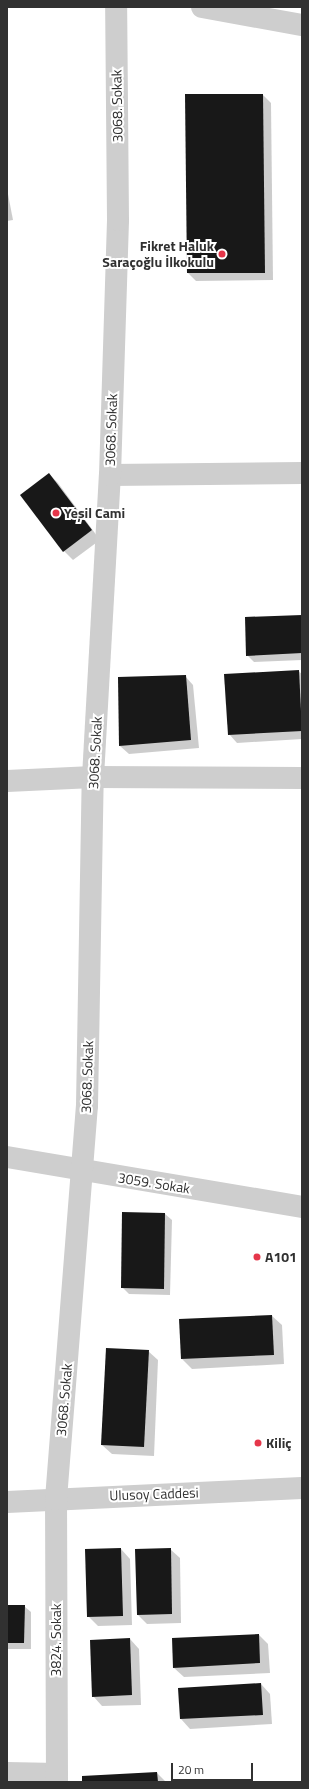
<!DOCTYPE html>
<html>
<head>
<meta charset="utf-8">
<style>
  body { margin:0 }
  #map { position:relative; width:309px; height:1789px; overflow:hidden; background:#fff; font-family:"Titillium Web",sans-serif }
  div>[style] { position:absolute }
  .shadow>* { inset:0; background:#0003 }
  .building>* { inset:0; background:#181818 }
  .minor>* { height:22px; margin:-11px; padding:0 11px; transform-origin:11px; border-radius:11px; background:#cecece }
  .dots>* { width:11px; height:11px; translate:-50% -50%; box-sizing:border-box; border:2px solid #fff; border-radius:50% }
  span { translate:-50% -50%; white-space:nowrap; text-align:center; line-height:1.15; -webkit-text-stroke:4px #fff; paint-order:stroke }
  .street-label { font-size:14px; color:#313131 }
  .poi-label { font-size:14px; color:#313131; font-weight:700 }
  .right { translate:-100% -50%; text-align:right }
  .left { translate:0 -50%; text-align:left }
  .frame { position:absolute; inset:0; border:8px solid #313131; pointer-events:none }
  .scale { position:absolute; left:171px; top:1763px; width:82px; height:18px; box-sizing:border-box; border:2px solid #313131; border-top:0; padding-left:5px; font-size:12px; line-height:14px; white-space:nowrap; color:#313131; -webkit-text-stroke:3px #fff; paint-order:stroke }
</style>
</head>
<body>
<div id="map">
  <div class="shadow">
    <div style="clip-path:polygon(186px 95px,263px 95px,271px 103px,273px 280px,196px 281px,188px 273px)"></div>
    <div style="clip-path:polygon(7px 189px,13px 220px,7px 221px)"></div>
    <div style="clip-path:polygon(49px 474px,58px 483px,100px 540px,73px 560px,64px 551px,22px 495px)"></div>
    <div style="clip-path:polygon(302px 616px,302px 660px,254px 662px,247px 655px)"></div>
    <div style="clip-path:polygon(298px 671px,302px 674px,302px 739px,237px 743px,229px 734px)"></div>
    <div style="clip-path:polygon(185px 676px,193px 685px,199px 748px,129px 754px,120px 746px)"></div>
    <div style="clip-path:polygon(123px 1213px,165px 1214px,172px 1220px,170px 1295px,129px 1294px,122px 1287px)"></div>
    <div style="clip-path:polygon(272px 1316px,282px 1325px,284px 1364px,192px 1369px,182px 1359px)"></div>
    <div style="clip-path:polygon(148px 1351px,158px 1360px,154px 1456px,112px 1454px,102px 1445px)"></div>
    <div style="clip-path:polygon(121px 1549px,130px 1559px,132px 1625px,98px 1626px,88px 1616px)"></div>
    <div style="clip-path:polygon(170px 1549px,180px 1558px,181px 1623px,147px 1624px,138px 1615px)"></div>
    <div style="clip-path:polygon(7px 1606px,24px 1606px,31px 1612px,31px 1649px,7px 1649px)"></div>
    <div style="clip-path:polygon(259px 1635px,268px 1644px,270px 1673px,184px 1677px,174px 1668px)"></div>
    <div style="clip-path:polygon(130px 1639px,139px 1649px,141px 1705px,102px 1706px,93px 1696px)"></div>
    <div style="clip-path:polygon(261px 1684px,270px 1694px,272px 1724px,190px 1729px,181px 1719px,179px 1689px)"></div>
    <div style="clip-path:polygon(157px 1773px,166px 1782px,83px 1782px)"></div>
  </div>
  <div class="building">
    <div style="clip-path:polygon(185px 94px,263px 94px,265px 273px,187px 273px)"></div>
    <div style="clip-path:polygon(49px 473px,92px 530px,63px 552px,20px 495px)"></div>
    <div style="clip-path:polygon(302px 615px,302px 653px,246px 656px,245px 617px)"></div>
    <div style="clip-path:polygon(299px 670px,302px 731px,228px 735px,224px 674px)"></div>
    <div style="clip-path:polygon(186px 675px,191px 740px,119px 746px,118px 677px)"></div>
    <div style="clip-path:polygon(122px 1212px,165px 1213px,164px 1289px,121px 1288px)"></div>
    <div style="clip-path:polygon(272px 1315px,274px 1355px,181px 1359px,179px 1319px)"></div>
    <div style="clip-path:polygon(106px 1348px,149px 1350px,144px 1447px,101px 1445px)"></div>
    <div style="clip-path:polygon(121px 1548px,123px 1616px,87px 1617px,85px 1549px)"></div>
    <div style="clip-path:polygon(171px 1548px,172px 1614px,137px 1615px,135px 1549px)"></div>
    <div style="clip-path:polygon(7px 1605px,25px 1605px,24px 1643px,7px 1643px)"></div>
    <div style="clip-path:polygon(259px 1634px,260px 1663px,173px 1668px,172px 1638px)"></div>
    <div style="clip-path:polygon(130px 1638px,132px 1695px,92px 1697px,90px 1640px)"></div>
    <div style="clip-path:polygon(261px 1683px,263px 1715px,180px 1719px,178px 1688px)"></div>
    <div style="clip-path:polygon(157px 1772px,158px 1782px,82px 1782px,82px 1776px)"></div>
  </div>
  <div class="minor">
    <div style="left:202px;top:7px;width:102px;rotate:10.2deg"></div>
    <div style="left:110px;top:475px;width:192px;rotate:-0.6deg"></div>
    <div style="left:7px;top:781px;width:86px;rotate:-2.7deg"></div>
    <div style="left:93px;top:777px;width:209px;rotate:0.3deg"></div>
    <div style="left:7px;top:1157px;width:299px;rotate:9.6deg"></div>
    <div style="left:7px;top:1502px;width:295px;rotate:-2.7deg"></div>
    <div style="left:7px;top:1773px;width:50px;rotate:1.1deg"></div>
    <div style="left:57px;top:1782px;width:283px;rotate:-90.2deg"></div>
    <div style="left:56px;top:1499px;width:394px;rotate:-85.5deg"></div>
    <div style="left:87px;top:1106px;width:329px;rotate:-89deg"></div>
    <div style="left:93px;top:777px;width:302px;rotate:-86.8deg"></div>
    <div style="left:110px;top:475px;width:255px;rotate:-88.2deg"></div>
    <div style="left:118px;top:220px;width:213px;rotate:-90.5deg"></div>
  </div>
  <div class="dots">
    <div style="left:222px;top:254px;background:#e5364a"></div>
    <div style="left:56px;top:513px;background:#e5364a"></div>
    <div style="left:257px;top:1257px;background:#e5364a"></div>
    <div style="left:258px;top:1443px;background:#e5364a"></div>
  </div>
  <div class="street-label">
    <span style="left:117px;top:106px;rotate:-91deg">3068. Sokak</span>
    <span style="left:111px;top:430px;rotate:-88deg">3068. Sokak</span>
    <span style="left:95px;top:753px;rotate:-87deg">3068. Sokak</span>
    <span style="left:87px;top:1077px;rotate:-88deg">3068. Sokak</span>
    <span style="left:154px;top:1183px;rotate:9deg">3059. Sokak</span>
    <span style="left:64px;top:1400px;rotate:-85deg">3068. Sokak</span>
    <span style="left:154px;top:1494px;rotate:-2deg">Ulusoy Caddesi</span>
    <span style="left:56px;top:1640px;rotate:-90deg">3824. Sokak</span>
  </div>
  <div class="poi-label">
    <span class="right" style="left:214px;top:254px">Fikret Haluk<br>Saraçoğlu İlkokulu</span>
    <span class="left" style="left:64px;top:513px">Yeşil Cami</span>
    <span class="left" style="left:265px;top:1257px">A101</span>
    <span class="left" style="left:266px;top:1443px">Kiliç</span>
  </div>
  <div class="frame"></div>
  <div class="scale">20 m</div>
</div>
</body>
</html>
